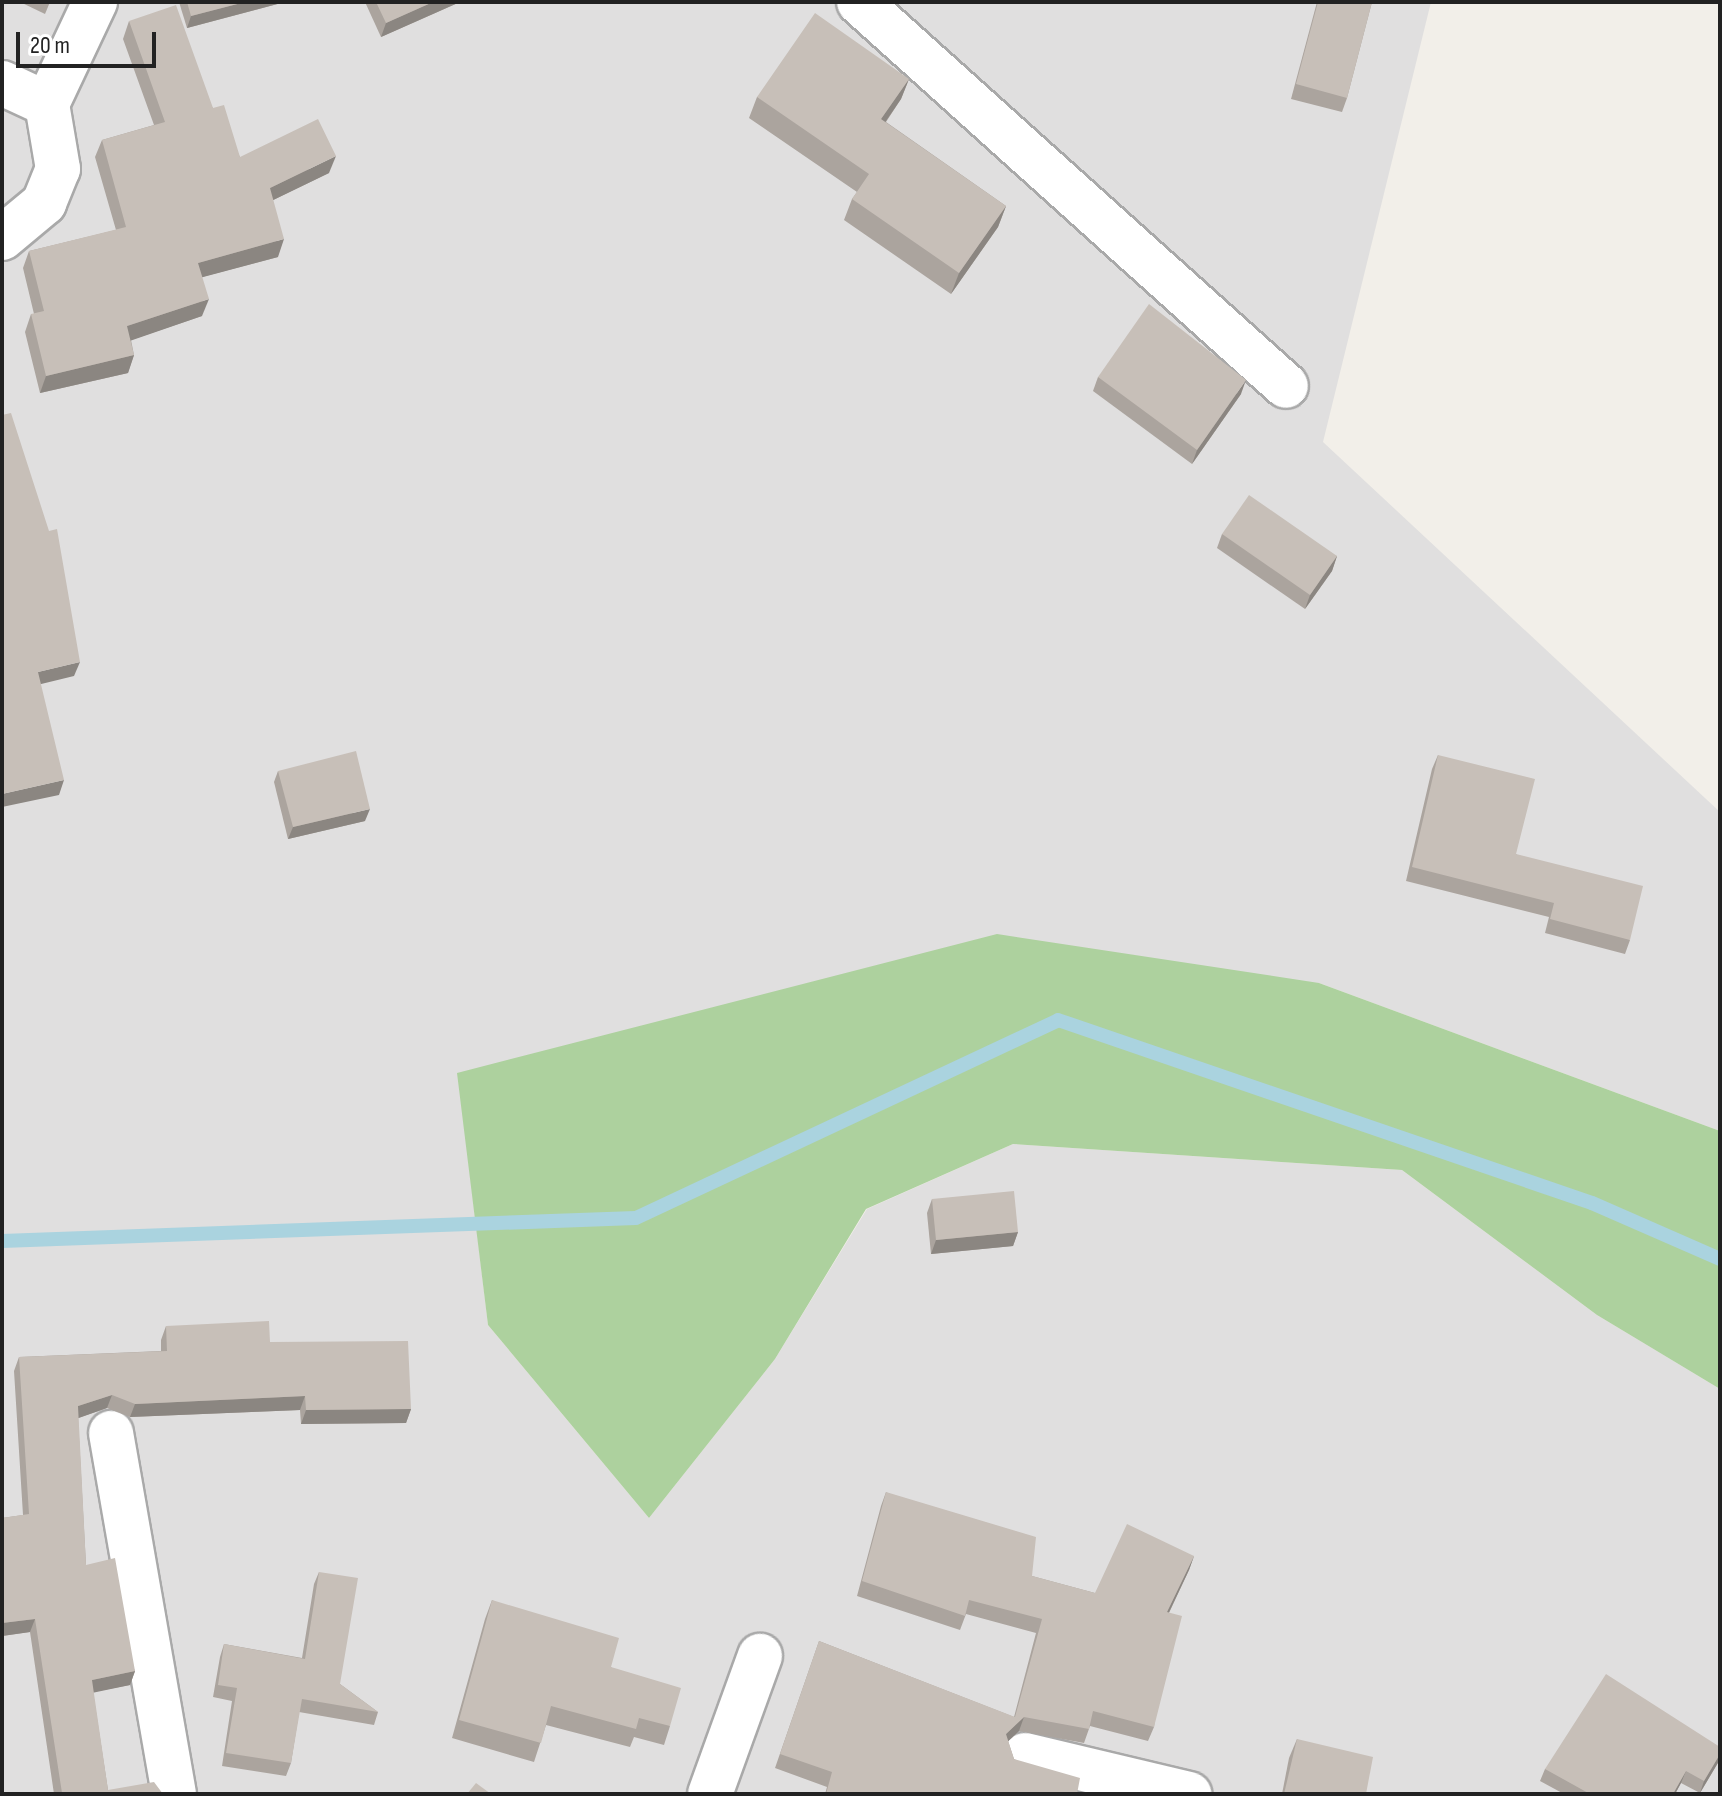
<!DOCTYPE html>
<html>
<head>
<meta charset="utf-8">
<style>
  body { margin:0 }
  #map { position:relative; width:1722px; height:1796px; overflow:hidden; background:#f2efe9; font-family:"Sofia Sans Condensed",sans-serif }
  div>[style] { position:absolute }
  .residential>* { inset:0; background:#e0dfdf }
  .forest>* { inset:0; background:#add19e }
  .stream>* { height:14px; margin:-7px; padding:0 7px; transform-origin:7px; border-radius:7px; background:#aad3df }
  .roads { filter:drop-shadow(2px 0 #a9a9a9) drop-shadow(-2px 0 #a9a9a9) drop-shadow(0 2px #a9a9a9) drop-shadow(0 -2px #a9a9a9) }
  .street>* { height:44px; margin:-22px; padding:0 22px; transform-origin:22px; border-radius:22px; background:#fff }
  .wall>* { inset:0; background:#aba49e }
  .shaded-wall>* { inset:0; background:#8b8681 }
  .building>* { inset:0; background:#c7bfb8 }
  span { translate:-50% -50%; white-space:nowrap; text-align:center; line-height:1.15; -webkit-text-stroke:6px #fff; paint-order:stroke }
  .frame { position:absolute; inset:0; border:4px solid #222; pointer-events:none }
  .scale { position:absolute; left:16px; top:32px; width:140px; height:36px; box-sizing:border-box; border:4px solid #222; border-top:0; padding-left:10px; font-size:24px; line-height:28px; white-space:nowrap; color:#222; -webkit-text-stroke:6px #fff; paint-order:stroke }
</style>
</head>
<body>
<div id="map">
  <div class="residential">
    <div style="clip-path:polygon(2px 2px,1431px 2px,1323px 442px,1720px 812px,1720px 1131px,1319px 983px,458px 1073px,488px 1325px,649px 1518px,775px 1359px,867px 1209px,1013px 1144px,1402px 1170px,1597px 1315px,1720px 1389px,1720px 1794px,2px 1794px)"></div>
  </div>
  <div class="forest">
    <div style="clip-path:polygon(997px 934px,1319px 983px,1720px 1131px,1720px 1389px,1597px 1315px,1402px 1170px,1013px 1144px,866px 1209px,775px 1359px,649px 1518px,488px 1325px,457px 1073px)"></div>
  </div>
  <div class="stream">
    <div style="left:2px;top:1241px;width:634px;rotate:-2.08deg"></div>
    <div style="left:636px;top:1218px;width:466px;rotate:-25.1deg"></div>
    <div style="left:1058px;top:1020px;width:564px;rotate:18.92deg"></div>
    <div style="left:1592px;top:1203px;width:140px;rotate:23.6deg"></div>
  </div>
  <div class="roads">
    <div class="street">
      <div style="left:859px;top:2px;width:574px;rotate:41.96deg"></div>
      <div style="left:2px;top:83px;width:50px;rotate:25deg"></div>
      <div style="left:47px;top:104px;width:113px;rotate:-64.8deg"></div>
      <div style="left:2px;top:238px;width:55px;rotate:-39.8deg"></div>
      <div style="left:44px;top:203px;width:37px;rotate:-68deg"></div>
      <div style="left:58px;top:169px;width:66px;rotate:-99.6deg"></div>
      <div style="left:111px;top:1433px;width:366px;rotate:80.1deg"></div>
      <div style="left:1025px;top:1755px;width:169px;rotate:13.4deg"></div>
      <div style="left:710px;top:1794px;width:147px;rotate:-70.1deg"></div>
    </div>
  </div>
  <div class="wall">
    <div style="clip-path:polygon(20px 2px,50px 2px,45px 14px)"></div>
    <div style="clip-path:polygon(179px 2px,285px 2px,187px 28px)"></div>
    <div style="clip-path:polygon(365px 2px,460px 2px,381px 37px)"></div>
    <div style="clip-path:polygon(1317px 2px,1372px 2px,1347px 98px,1342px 112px,1291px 99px)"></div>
    <div style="clip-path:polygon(129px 21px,213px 108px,240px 157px,329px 173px,273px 200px,278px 257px,202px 277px,202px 316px,131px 340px,134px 355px,128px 373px,40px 393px,25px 332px,31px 314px,34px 314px,23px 268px,29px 251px,116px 230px,95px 157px,102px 140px,154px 125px,123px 39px)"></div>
    <div style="clip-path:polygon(909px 79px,901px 99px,886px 122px,1006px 206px,998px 227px,951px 294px,844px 220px,852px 199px,857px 192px,749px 118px,757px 97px)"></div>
    <div style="clip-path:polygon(1098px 377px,1241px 394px,1192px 464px,1093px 391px)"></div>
    <div style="clip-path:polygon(1222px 534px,1337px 556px,1332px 571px,1305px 609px,1217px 548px)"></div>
    <div style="clip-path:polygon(1438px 755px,1516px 854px,1630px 940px,1625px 954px,1545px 933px,1549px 917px,1406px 881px,1432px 769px)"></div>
    <div style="clip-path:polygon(278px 771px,365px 821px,288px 839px,274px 782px)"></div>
    <div style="clip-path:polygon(932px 1199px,1018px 1232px,1013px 1246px,931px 1254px,927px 1213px)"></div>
    <div style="clip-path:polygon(166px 1326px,270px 1342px,411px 1409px,406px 1423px,301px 1424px,300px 1410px,130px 1417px,107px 1408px,78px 1418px,86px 1565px,135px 1671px,130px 1685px,93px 1692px,108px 1790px,163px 1794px,54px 1794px,30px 1632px,2px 1636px,2px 1518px,23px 1515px,14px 1371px,19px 1357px,161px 1351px,161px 1340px)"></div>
    <div style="clip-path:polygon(886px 1492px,1032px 1576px,1095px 1593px,1194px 1556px,1189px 1570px,1169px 1613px,1154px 1727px,1148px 1741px,1090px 1726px,1084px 1743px,1019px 1731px,1008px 1741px,1014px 1759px,1077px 1794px,825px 1794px,827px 1787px,775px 1768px,819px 1641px,1014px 1717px,1036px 1633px,966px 1614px,960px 1630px,857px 1596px,881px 1506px)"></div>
    <div style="clip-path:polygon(319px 1572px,340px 1684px,378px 1712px,374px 1725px,299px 1712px,291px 1763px,286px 1776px,222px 1766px,232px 1701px,213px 1697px,220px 1657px,224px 1644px,302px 1658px,314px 1584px)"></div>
    <div style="clip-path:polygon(492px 1600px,611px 1667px,670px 1726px,664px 1745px,634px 1737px,630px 1747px,546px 1725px,534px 1762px,452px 1738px,485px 1619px)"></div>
    <div style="clip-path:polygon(1297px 1739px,1366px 1794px,1282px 1794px,1289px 1758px)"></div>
    <div style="clip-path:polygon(1720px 1747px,1720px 1757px,1719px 1761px,1700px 1793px,1681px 1783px,1675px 1794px,1564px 1794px,1540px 1781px,1545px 1769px)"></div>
  </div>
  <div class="shaded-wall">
    <div style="clip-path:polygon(245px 2px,285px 2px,187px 28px,191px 16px)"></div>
    <div style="clip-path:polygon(433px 2px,460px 2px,381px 37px,386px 23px)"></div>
    <div style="clip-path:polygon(909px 79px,901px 99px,873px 140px,881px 119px)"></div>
    <div style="clip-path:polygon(336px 156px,329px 173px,263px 205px,270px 188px)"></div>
    <div style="clip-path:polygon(1006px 206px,998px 227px,951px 294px,959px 273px)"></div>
    <div style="clip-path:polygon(284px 239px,278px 257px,192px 280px,198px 263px)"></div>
    <div style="clip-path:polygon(209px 299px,202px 316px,121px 344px,127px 326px)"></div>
    <div style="clip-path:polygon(134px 355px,128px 373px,40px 393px,46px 376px)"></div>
    <div style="clip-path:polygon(1246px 380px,1241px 394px,1192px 464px,1197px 450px)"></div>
    <div style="clip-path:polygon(1337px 556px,1332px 571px,1305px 609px,1310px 595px)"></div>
    <div style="clip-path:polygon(80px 662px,74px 676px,33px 686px,38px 672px)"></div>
    <div style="clip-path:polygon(64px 780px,59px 795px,2px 807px,2px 794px)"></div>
    <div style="clip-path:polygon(370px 809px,365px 821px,288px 839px,293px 827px)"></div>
    <div style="clip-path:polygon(1018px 1232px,1013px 1246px,931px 1254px,936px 1240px)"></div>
    <div style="clip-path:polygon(112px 1395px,107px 1408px,73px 1420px,78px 1406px)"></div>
    <div style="clip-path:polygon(305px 1396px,300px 1410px,130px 1417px,135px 1404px)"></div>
    <div style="clip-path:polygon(411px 1409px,406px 1423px,301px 1424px,306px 1410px)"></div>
    <div style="clip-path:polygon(1194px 1556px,1189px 1570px,1162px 1627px,1167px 1612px)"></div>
    <div style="clip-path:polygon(35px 1619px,30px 1632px,2px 1636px,2px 1623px)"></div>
    <div style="clip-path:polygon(135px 1671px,130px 1685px,87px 1694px,92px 1680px)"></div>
    <div style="clip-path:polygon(1024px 1717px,1019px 1731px,1001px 1748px,1006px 1734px)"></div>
    <div style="clip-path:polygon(1720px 1754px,1719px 1761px,1700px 1793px,1704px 1781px)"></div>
    <div style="clip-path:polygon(1686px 1771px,1681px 1783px,1675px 1794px,1673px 1794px)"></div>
  </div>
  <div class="building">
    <div style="clip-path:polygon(187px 2px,245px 2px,191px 16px)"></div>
    <div style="clip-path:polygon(376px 2px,433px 2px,386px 23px)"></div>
    <div style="clip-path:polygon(1318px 2px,1372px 2px,1347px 98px,1296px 84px)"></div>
    <div style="clip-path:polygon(176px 5px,213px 108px,224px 105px,240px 157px,318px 119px,336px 156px,270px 188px,284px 239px,198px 263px,209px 299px,127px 326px,134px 355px,46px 376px,31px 314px,44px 311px,29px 251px,126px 227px,102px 140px,165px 122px,129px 21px)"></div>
    <div style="clip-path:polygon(815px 13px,909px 79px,881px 119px,1006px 206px,959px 273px,852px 199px,869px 174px,757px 97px)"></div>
    <div style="clip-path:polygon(1149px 304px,1246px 380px,1197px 450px,1098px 377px)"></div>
    <div style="clip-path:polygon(11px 413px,49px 531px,57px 529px,80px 662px,38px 672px,64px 780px,2px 794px,2px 415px)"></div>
    <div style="clip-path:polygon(1249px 495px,1337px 556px,1310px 595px,1222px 534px)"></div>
    <div style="clip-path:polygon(356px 751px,370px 809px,293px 827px,278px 771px)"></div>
    <div style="clip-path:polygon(1438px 755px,1535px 779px,1516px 854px,1643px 886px,1630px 940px,1550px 919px,1554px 903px,1412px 867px)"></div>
    <div style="clip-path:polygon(1014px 1191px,1018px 1232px,936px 1240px,932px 1199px)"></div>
    <div style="clip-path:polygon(269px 1321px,270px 1342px,408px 1341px,411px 1409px,306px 1410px,305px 1396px,135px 1404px,112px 1395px,78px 1406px,86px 1565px,115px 1558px,135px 1671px,92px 1680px,108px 1790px,154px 1782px,163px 1794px,60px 1794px,62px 1793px,35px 1619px,2px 1623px,2px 1518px,29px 1514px,19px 1357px,167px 1351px,166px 1326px)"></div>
    <div style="clip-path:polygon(886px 1492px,1036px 1537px,1032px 1576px,1095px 1593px,1127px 1524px,1194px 1556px,1167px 1612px,1182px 1616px,1154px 1727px,1093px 1711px,1089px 1729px,1024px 1717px,1006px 1734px,1014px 1759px,1080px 1778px,1077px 1794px,826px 1794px,832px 1772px,780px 1754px,819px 1641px,1015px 1717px,1042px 1619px,969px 1600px,965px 1616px,862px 1581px)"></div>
    <div style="clip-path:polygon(319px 1572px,358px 1578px,340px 1684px,378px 1712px,302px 1699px,291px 1763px,226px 1753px,237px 1688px,218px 1685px,224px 1644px,305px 1659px)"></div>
    <div style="clip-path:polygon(492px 1600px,619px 1638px,611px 1667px,681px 1688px,670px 1726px,639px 1718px,636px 1729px,551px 1706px,541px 1743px,459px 1720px)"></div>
    <div style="clip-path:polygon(1606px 1674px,1720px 1747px,1720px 1754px,1704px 1781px,1686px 1771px,1673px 1794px,1590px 1794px,1545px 1769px)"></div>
    <div style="clip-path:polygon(1297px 1739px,1373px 1757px,1366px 1794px,1284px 1794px)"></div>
    <div style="clip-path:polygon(476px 1783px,491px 1794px,467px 1794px)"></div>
  </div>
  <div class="frame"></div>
  <div class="scale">20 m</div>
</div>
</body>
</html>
